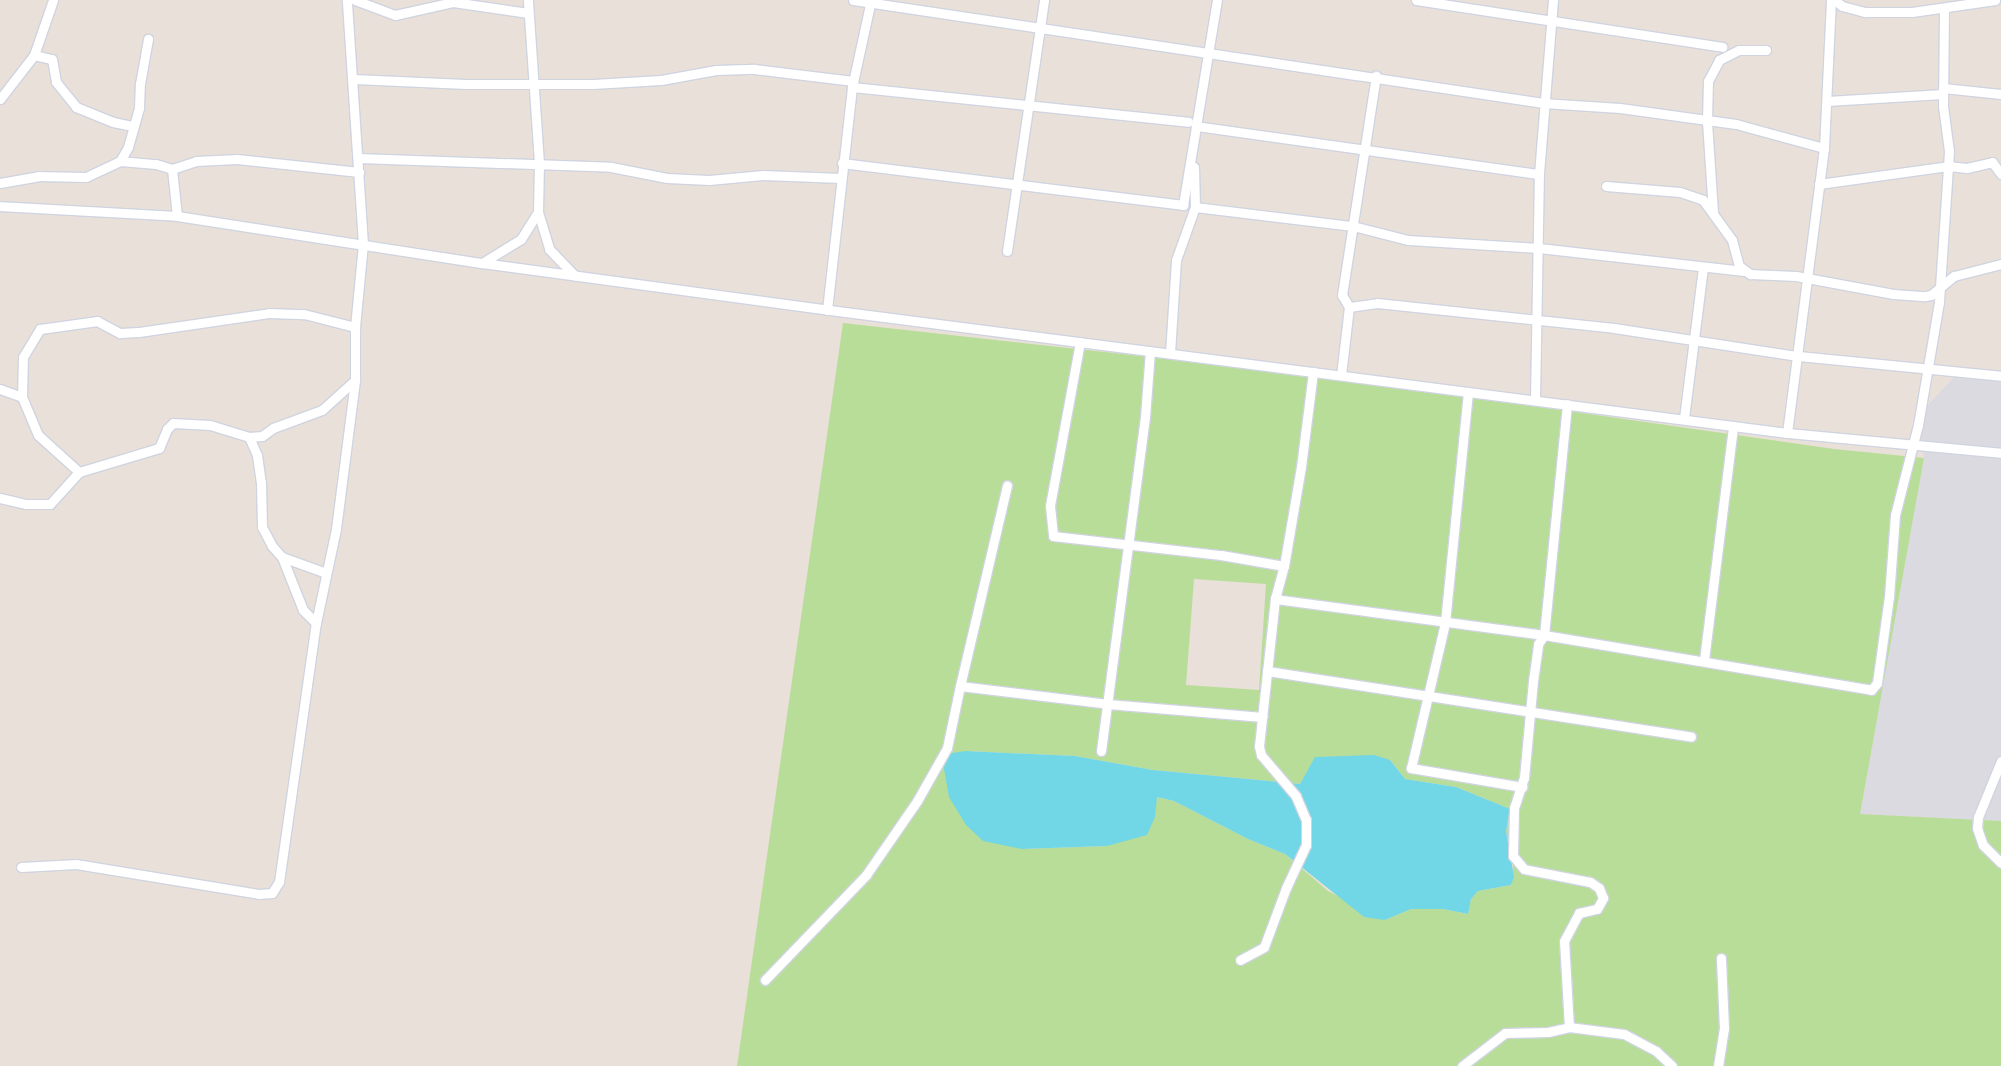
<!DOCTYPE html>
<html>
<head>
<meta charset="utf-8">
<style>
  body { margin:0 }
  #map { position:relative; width:2001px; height:1066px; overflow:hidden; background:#e9e0d9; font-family:Manrope,sans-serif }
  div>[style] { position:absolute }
  .industrial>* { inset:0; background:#dbdae1 }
  .green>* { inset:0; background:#b8dd98 }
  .water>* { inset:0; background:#71d6e6 }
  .roads { filter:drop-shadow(1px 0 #cfd4e0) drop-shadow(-1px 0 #cfd4e0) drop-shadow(0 1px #cfd4e0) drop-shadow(0 -1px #cfd4e0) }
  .minor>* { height:9px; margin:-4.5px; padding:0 4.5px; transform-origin:4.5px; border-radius:4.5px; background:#fff }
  span { translate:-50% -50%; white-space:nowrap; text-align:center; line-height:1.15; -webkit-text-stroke:5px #fff; paint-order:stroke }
</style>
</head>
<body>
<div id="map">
  <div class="industrial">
    <div style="clip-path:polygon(2001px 371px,2001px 821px,1860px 814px,1924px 458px,1920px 437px,1923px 410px,1957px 374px)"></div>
  </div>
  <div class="green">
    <div style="clip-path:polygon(evenodd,843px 323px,1330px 377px,1834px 449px,1924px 458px,1860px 814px,2001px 821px,2001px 1066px,737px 1066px,843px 323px,1194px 579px,1266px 584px,1259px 690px,1186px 685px,1194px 579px,843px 323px,966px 751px,1075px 756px,1153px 770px,1300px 784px,1316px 757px,1390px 760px,1405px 779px,1456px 787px,1510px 809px,1506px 831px,1513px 867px,1511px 885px,1478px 891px,1471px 899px,1468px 914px,1443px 909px,1411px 909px,1385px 920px,1328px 891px,1285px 854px,1248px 839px,1174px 801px,1157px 797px,1107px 846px,1022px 849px,966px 751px)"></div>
  </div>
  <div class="water">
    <div style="clip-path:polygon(966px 751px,1075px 756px,1153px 770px,1300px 784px,1315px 757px,1374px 755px,1390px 760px,1405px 779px,1456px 787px,1510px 809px,1506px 831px,1514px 877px,1511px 885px,1478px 891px,1471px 899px,1468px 914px,1443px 909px,1411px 909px,1385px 920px,1364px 917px,1285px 854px,1248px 839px,1174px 801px,1157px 797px,1155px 817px,1147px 835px,1107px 846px,1022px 849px,983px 841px,966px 825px,949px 797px,944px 769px,946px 754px)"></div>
  </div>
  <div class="roads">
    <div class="minor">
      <div style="left:355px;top:0;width:43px;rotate:20.6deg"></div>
      <div style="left:395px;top:15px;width:59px;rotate:-12.6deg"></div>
      <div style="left:453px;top:2px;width:76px;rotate:8.3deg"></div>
      <div style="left:853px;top:0;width:698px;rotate:8.49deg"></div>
      <div style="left:1543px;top:103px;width:77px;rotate:3.7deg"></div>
      <div style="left:1620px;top:108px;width:117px;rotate:7.9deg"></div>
      <div style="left:1736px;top:124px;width:91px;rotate:15.3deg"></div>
      <div style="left:1416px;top:0;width:310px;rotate:8.7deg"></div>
      <div style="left:1835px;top:0;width:9px;rotate:41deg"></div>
      <div style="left:1842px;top:6px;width:24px;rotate:15deg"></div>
      <div style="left:1865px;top:12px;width:47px"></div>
      <div style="left:1912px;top:12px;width:84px;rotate:-8.2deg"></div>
      <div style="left:34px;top:55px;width:18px;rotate:13deg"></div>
      <div style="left:52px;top:59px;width:23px;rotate:80deg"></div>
      <div style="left:56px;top:82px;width:32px;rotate:51deg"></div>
      <div style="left:76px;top:107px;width:40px;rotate:22deg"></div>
      <div style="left:113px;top:122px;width:19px;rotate:12deg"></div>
      <div style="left:354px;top:79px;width:112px;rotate:2.6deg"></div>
      <div style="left:466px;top:84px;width:127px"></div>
      <div style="left:593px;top:84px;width:68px;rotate:-3.4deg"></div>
      <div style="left:661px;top:80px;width:56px;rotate:-10.3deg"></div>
      <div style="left:716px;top:70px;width:38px;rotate:-2deg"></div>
      <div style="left:754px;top:69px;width:100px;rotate:6.9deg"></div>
      <div style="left:852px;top:87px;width:338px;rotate:5.9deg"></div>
      <div style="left:1943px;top:88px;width:58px;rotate:5.9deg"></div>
      <div style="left:0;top:99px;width:56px;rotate:-52.3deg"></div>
      <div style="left:34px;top:55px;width:58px;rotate:-70.9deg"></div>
      <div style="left:1827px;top:101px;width:116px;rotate:-3.5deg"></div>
      <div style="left:1196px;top:126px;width:346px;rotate:8deg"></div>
      <div style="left:358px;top:158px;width:253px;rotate:2deg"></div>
      <div style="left:611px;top:167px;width:57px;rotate:11.1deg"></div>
      <div style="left:667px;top:178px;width:42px;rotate:2.7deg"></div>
      <div style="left:709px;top:180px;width:54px;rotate:-5.3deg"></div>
      <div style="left:763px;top:175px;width:78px;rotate:2.2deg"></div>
      <div style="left:120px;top:161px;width:36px;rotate:5deg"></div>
      <div style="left:156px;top:164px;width:17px;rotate:17deg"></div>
      <div style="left:842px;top:163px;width:344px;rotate:7deg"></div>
      <div style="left:1183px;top:205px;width:208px;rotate:-80.6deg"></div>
      <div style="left:0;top:183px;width:39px;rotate:-10deg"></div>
      <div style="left:38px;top:176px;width:48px;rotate:1.2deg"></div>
      <div style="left:86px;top:177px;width:38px;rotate:-25deg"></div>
      <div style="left:120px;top:161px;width:16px;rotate:-60deg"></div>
      <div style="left:128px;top:147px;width:41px;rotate:-74.2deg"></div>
      <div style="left:139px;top:108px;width:24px;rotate:-88deg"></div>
      <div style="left:140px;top:84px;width:46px;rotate:-79.9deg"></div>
      <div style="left:1819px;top:184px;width:130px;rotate:-7.9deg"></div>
      <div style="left:1948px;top:166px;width:19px;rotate:6deg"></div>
      <div style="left:1967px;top:168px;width:26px;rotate:-13deg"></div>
      <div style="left:1992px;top:162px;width:15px;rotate:53deg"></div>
      <div style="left:1606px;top:186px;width:74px;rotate:4.6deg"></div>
      <div style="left:1680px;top:192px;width:24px;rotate:19deg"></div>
      <div style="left:1703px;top:200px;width:49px;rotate:54.1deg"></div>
      <div style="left:1732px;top:240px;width:27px;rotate:75deg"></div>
      <div style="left:1739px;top:266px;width:14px;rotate:36deg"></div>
      <div style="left:1750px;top:274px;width:46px;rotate:2.5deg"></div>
      <div style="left:1796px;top:276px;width:99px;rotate:10.5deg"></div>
      <div style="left:1893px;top:294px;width:32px;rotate:4deg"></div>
      <div style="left:1925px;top:296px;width:6px;rotate:-9deg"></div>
      <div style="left:1931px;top:295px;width:30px;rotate:-40deg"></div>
      <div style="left:1954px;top:276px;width:49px;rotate:-14.3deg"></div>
      <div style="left:0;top:206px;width:177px;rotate:3.2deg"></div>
      <div style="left:177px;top:216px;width:309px;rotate:8.8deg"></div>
      <div style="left:482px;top:263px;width:366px;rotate:7.7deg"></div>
      <div style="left:845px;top:312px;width:950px;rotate:7.32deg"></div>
      <div style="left:1787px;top:433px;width:215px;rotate:5.3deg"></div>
      <div style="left:1195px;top:207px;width:159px;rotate:6.9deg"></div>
      <div style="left:1353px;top:226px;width:57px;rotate:14.3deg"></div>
      <div style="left:1408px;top:240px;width:131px;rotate:3.5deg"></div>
      <div style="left:1539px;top:248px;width:206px;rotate:6.4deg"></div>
      <div style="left:538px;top:212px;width:39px;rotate:73deg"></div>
      <div style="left:549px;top:249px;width:37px;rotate:46deg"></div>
      <div style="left:1713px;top:212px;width:91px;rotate:-93.8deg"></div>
      <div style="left:1707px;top:121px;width:40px;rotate:-88.6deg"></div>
      <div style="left:1708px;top:81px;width:24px;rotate:-62deg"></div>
      <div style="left:1719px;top:60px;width:22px;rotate:-27deg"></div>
      <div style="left:1739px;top:50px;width:27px"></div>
      <div style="left:177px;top:216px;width:47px;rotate:-96.1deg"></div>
      <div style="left:172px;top:169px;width:25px;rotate:-18deg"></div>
      <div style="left:196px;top:161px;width:41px;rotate:-2.8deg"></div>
      <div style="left:237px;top:159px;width:123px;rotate:6.1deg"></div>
      <div style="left:1007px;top:251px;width:254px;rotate:-81.6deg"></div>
      <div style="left:482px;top:263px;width:46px;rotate:-31.6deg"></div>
      <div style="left:521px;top:239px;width:32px;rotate:-58deg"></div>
      <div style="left:538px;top:212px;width:49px;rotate:-88.8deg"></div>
      <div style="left:539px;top:163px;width:163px;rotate:-93.9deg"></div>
      <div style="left:1349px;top:307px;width:28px;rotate:-8deg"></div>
      <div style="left:1377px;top:303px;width:238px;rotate:6deg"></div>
      <div style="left:1614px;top:328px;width:186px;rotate:8.7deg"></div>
      <div style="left:1798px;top:356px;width:204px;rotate:5.6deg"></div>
      <div style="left:827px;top:310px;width:224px;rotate:-83.6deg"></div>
      <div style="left:852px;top:87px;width:89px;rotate:-77.7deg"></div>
      <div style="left:1080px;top:342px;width:167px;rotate:100.4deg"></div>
      <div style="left:1050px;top:506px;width:30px;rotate:84deg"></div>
      <div style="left:1053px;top:536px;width:169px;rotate:6.5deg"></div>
      <div style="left:1221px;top:555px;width:64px;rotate:9.9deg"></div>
      <div style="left:1170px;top:353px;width:93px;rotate:-86.3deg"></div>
      <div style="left:1176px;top:260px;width:56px;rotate:-70.3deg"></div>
      <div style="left:1195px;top:207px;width:40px;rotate:-91.4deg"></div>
      <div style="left:1341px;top:375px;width:68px;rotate:-83.3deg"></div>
      <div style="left:1349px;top:307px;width:14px;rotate:-120deg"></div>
      <div style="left:1342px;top:295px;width:222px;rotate:-81.2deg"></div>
      <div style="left:0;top:389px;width:23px;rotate:20deg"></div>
      <div style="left:1468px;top:392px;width:232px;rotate:95.7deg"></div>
      <div style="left:1445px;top:623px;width:149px;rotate:103.2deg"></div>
      <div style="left:1411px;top:768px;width:113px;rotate:9.7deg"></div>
      <div style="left:1535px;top:400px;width:226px;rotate:-89deg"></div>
      <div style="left:1539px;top:174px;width:175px;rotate:-85.4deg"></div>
      <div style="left:1684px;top:418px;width:152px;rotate:-82.8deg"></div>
      <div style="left:1787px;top:433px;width:287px;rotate:-82.6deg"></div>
      <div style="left:1824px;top:148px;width:148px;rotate:-87.3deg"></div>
      <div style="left:249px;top:437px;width:20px;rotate:66deg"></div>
      <div style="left:257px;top:455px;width:27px;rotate:82deg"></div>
      <div style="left:261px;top:482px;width:45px;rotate:88.7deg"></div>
      <div style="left:262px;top:527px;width:21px;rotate:62deg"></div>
      <div style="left:272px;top:546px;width:15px;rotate:48deg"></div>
      <div style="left:282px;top:557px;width:47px;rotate:20deg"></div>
      <div style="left:79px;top:472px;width:55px;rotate:-137.9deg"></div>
      <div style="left:38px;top:435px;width:41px;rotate:-112.8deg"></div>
      <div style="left:22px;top:397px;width:40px;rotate:-88.6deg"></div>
      <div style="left:23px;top:357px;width:33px;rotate:-59deg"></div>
      <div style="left:40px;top:329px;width:58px;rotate:-8deg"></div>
      <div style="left:97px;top:321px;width:26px;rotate:28deg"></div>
      <div style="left:120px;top:333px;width:19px;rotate:-3deg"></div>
      <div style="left:139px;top:332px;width:131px;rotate:-8.3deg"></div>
      <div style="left:269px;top:313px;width:35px;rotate:2deg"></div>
      <div style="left:304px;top:314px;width:53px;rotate:14.3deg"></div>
      <div style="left:0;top:498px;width:27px;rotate:13deg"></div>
      <div style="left:26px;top:504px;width:24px"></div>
      <div style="left:50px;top:504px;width:43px;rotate:-47.8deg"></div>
      <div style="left:79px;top:472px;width:84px;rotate:-16.7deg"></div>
      <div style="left:159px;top:448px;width:21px;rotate:-67deg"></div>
      <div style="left:167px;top:429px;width:8px;rotate:-45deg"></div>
      <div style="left:173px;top:423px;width:37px;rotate:3deg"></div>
      <div style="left:210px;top:425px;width:41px;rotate:17.1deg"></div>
      <div style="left:249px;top:437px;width:13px;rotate:-4deg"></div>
      <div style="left:262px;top:436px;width:14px;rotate:-36deg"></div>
      <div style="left:273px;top:428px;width:52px;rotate:-20.2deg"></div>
      <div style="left:322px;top:410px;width:45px;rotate:-42.3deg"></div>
      <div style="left:282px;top:557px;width:57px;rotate:68.4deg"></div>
      <div style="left:303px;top:610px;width:18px;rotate:45deg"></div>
      <div style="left:1275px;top:599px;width:271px;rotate:7.6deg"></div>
      <div style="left:1544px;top:635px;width:332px;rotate:9.5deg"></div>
      <div style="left:1871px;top:690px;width:9px;rotate:-49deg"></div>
      <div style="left:1877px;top:683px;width:87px;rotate:-82.1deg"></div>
      <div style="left:1889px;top:597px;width:82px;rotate:-85.8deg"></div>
      <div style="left:1895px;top:515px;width:93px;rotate:-75.7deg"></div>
      <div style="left:1918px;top:425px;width:125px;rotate:-80.3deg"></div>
      <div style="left:1939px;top:302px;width:151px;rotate:-86.2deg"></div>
      <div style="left:1949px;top:151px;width:45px;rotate:-97.6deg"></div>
      <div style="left:1943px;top:106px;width:97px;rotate:-89.4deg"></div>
      <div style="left:1704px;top:660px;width:236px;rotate:-82.9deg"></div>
      <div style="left:1267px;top:671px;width:429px;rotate:8.8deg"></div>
      <div style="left:960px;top:686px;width:206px;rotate:-76.8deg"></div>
      <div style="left:1101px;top:751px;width:337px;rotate:-82.5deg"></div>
      <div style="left:1145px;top:417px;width:66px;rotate:-85.7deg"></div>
      <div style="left:2001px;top:761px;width:61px;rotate:112.3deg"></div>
      <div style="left:1978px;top:817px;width:11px;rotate:95deg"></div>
      <div style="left:1977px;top:828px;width:18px;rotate:71deg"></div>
      <div style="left:1983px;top:845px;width:25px;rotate:45deg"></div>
      <div style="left:21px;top:867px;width:55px;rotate:-3.1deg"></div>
      <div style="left:76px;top:864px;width:185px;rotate:9.3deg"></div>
      <div style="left:259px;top:894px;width:13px;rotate:-4deg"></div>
      <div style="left:272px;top:893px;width:13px;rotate:-58deg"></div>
      <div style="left:279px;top:882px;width:262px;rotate:-81.9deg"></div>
      <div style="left:316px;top:623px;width:96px;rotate:-78deg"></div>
      <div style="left:336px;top:529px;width:150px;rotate:-82.7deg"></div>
      <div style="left:355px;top:380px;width:53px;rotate:-90deg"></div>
      <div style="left:355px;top:327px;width:83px;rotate:-84.5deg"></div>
      <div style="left:363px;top:244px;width:245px;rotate:-93.8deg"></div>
      <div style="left:1240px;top:960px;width:27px;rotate:-28deg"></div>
      <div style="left:1264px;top:947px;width:63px;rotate:-69.6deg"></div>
      <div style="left:1286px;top:888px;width:47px;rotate:-65.1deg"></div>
      <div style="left:1306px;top:845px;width:25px;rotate:-90deg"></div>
      <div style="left:1306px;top:820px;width:26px;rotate:-113deg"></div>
      <div style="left:1296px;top:796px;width:54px;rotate:-130.5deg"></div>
      <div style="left:1261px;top:755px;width:9px;rotate:-103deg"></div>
      <div style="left:1259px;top:746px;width:148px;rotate:-83.8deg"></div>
      <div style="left:1275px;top:599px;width:34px;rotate:-75deg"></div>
      <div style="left:1284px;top:566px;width:100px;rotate:-80.3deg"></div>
      <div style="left:1301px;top:467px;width:96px;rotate:-82.8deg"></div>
      <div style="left:765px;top:980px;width:146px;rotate:-46.1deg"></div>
      <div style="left:866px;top:875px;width:90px;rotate:-55.4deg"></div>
      <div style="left:917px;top:801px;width:61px;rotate:-60.5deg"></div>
      <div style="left:947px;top:748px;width:63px;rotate:-78.2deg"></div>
      <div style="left:960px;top:686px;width:149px;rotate:6.9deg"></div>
      <div style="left:1108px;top:704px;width:155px;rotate:4.8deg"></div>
      <div style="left:1569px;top:1027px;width:55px;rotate:7.3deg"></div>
      <div style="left:1624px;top:1034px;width:36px;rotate:28deg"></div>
      <div style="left:1656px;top:1051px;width:22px;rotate:43deg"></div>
      <div style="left:1462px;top:1066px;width:54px;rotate:-37.5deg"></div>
      <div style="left:1505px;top:1033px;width:43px;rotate:-1.3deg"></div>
      <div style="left:1548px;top:1032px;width:22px;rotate:-13deg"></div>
      <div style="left:1569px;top:1027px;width:86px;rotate:-93.3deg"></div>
      <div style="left:1564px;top:941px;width:32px;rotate:-62deg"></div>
      <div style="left:1579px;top:913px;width:18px;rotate:-13deg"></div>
      <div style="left:1597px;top:909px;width:13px;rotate:-61deg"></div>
      <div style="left:1603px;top:898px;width:11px;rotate:-112deg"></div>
      <div style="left:1599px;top:888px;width:11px;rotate:-146deg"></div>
      <div style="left:1590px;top:882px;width:67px;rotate:-168.9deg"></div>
      <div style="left:1524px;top:869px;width:17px;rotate:-130deg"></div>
      <div style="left:1513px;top:856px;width:48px;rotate:-88.8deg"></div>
      <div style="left:1514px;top:808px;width:32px;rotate:-72deg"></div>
      <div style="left:1524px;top:778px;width:97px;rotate:-84.7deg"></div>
      <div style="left:1533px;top:681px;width:37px;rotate:-82deg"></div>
      <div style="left:1538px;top:644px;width:11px;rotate:-56deg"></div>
      <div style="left:1544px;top:635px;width:232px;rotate:-84.3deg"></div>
      <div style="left:1718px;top:1066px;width:38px;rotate:-81deg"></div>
      <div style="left:1724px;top:1028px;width:70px;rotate:-92.5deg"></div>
    </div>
  </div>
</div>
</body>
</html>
